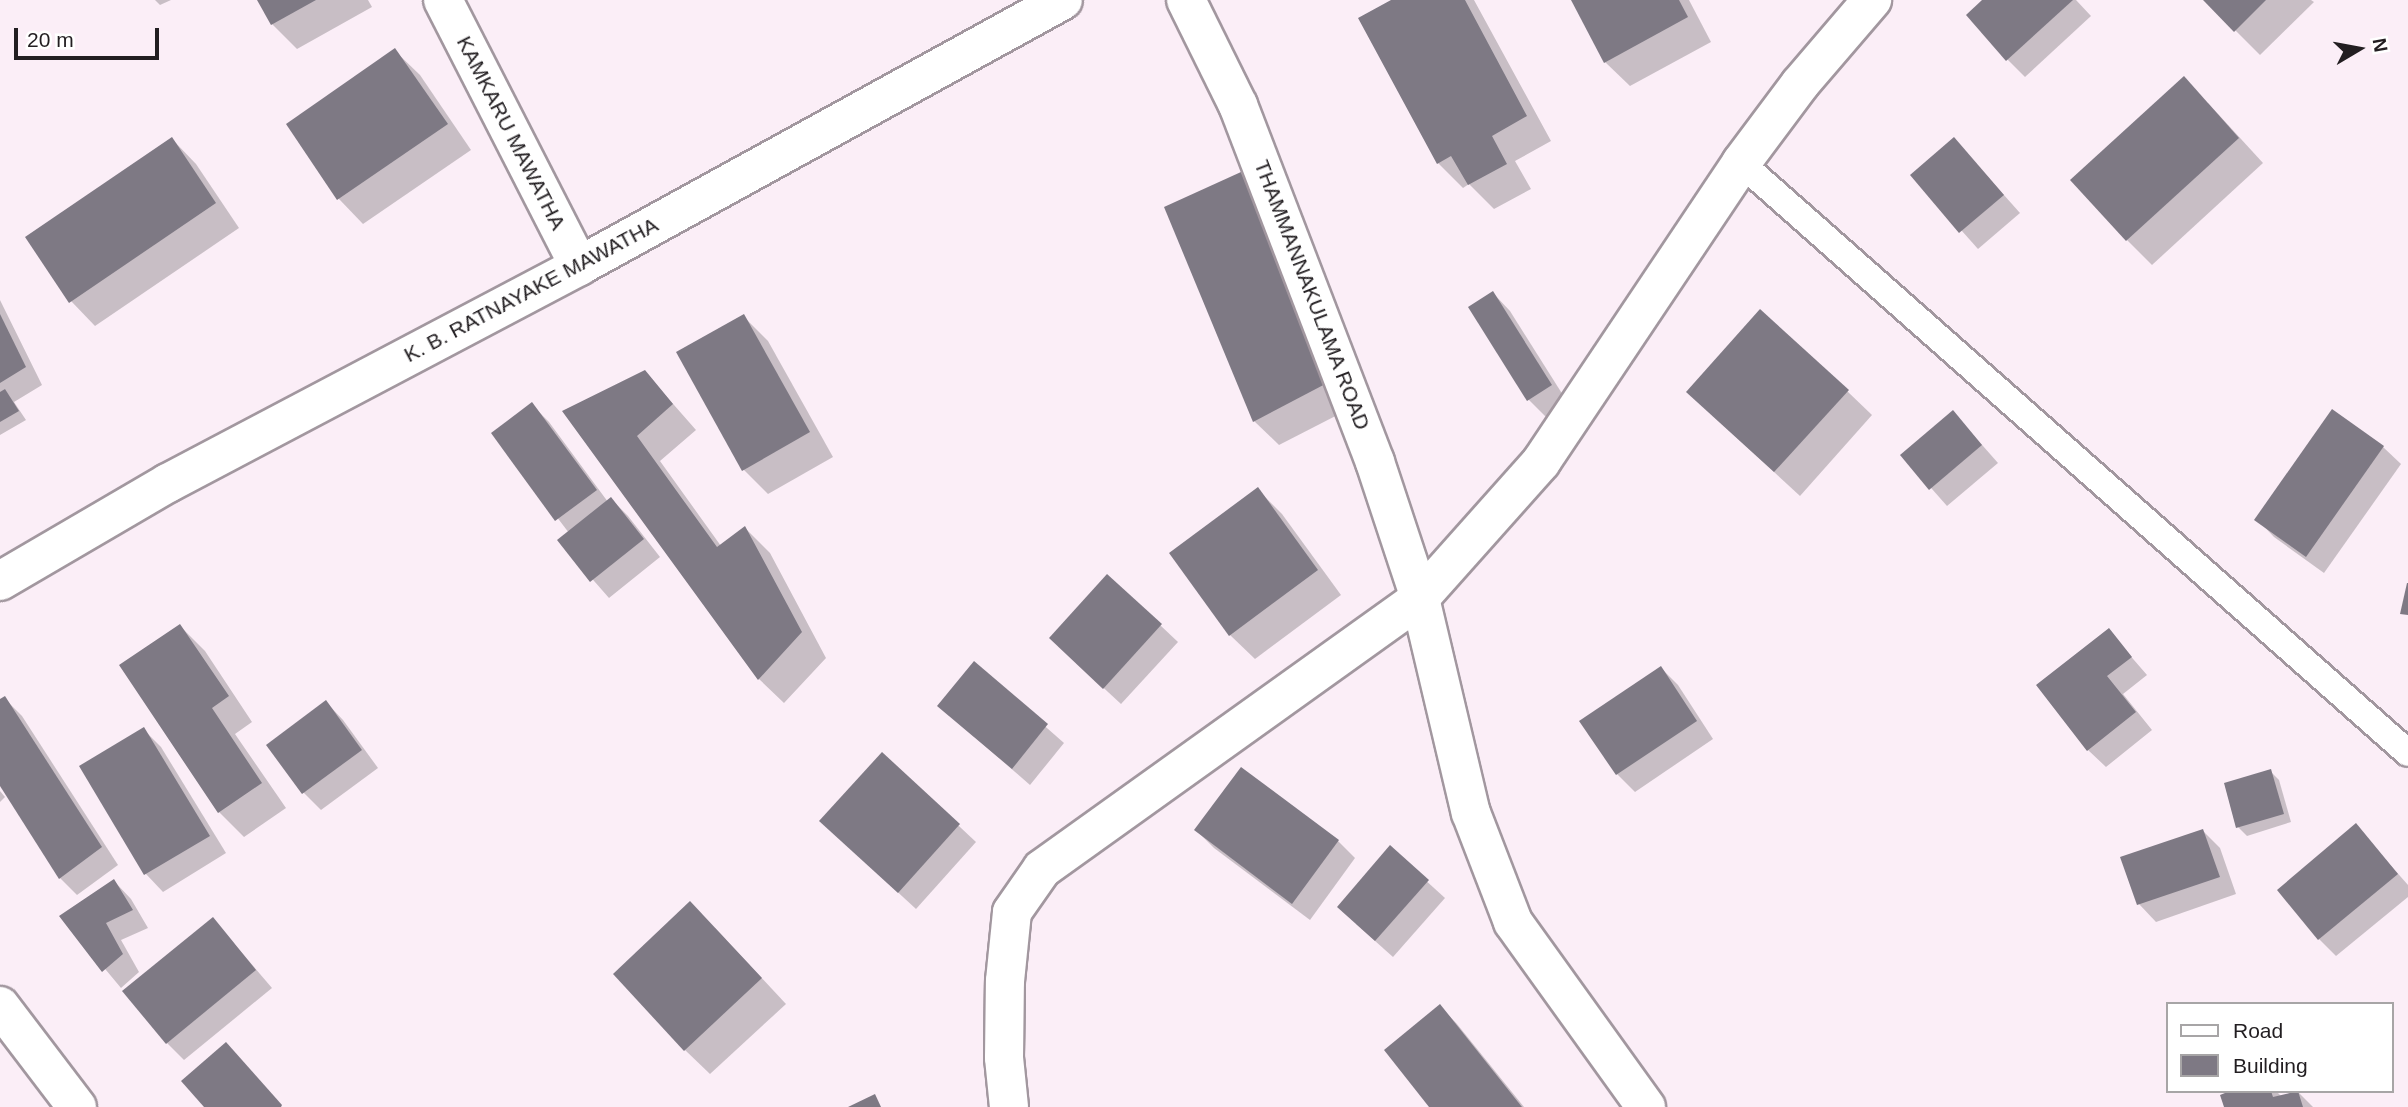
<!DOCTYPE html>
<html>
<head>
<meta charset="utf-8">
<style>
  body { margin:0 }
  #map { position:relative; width:2408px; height:1107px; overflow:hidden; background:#fbeef7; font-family:Helvetica,sans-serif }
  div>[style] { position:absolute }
  .shadow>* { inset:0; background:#0003 }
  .building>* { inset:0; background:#7e7984 }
  .roads { filter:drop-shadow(2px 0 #a2979f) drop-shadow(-2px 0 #a2979f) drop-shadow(0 2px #a2979f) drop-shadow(0 -2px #a2979f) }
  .service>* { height:26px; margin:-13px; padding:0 13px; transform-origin:13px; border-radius:13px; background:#fff }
  .minor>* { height:38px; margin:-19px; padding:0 19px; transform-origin:19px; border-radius:19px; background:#fff }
  .trunk>* { height:38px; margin:-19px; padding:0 19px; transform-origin:19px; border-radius:19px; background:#fff }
  span { translate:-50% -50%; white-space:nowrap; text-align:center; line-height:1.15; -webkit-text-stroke:5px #fff; paint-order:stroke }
  .street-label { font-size:21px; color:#221e21 }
  .legend { position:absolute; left:2166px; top:1002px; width:228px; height:91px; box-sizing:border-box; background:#fff; border:2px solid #a7a5a6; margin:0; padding:9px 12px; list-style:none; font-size:21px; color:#221e21 }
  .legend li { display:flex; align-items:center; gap:14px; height:35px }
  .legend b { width:35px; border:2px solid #a7a5a6 }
  .north { position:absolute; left:2324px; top:14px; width:70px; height:70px; -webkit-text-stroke:5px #fff; paint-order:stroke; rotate:80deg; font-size:19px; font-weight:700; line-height:28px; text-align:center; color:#221e21 }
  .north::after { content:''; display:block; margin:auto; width:24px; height:32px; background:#221e21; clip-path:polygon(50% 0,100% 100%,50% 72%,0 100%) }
  .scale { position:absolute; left:14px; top:28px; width:145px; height:32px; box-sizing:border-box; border:4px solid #221e21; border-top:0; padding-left:9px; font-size:21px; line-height:24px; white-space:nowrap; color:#221e21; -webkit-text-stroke:5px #fff; paint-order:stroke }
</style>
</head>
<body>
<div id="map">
  <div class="shadow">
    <div style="clip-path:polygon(155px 0,171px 0,160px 5px)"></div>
    <div style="clip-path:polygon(259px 0,368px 0,372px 7px,297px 49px,272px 24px)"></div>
    <div style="clip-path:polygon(1394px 0,1474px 0,1551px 141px,1515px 161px,1531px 189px,1494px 209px,1469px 184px,1463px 188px,1438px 163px)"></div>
    <div style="clip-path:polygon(1573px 0,1689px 0,1711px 42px,1630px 86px,1605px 62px)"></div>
    <div style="clip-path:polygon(1985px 0,2076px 0,2091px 16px,2025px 77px,2007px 59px)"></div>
    <div style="clip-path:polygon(2205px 0,2311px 0,2314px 2px,2260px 55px)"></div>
    <div style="clip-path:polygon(395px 51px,420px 75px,471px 150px,363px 224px,339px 199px,288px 125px)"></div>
    <div style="clip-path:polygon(2208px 103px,2263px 163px,2152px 265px,2127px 240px)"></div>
    <div style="clip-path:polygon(172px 139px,196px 164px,239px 228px,95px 326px,71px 301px)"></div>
    <div style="clip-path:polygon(1954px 139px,2020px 213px,1978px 249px,1913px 176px)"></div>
    <div style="clip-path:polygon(1241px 174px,1266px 199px,1355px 406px,1279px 445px,1254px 421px)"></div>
    <div style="clip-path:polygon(1493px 293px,1510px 311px,1568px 403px,1546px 417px,1529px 400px)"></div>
    <div style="clip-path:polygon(0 300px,42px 385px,14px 402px,26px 420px,0 435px)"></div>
    <div style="clip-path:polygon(743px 316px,768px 341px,833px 457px,768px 494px,743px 469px)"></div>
    <div style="clip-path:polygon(645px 372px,696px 430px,660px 461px,721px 546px,745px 528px,770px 553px,826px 658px,784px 703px,759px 679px,564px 412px)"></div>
    <div style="clip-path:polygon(1847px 391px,1872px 415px,1800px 496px,1713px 416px)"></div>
    <div style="clip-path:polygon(532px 405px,549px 422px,608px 502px,611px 499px,628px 516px,660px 557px,609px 598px,559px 541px,569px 533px,493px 433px)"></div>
    <div style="clip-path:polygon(2333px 411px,2383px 447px,2401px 464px,2324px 573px,2274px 537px,2257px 519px)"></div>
    <div style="clip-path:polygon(1953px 412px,1998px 463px,1947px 506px,1902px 455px)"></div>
    <div style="clip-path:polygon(1258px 490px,1282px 514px,1341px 595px,1255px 659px,1230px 635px)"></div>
    <div style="clip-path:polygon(1160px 625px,1178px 642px,1121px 704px,1068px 655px)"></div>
    <div style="clip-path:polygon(180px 626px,205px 651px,252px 722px,235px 734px,286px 808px,244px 837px,219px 812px)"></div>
    <div style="clip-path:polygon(2108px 630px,2147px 675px,2123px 694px,2152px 730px,2106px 767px,2088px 750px)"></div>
    <div style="clip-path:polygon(974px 664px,1064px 743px,1030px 785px,939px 706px)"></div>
    <div style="clip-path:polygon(1661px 668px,1678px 685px,1713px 739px,1635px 792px,1617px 774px,1581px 722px)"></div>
    <div style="clip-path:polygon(4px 698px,22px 716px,118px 865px,77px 895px,60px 878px,0 783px,0 701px)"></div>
    <div style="clip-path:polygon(326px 702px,343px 720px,378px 768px,321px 810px,304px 793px,268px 745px)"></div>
    <div style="clip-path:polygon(144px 730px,161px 747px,226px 853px,163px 892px,146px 874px,81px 767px)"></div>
    <div style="clip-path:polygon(882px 754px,976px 842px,916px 909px,839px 838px)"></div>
    <div style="clip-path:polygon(2270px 771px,2279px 780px,2291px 822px,2247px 836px,2238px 827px)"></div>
    <div style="clip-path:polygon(0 791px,5px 797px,0 802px)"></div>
    <div style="clip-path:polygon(2356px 826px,2408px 885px,2408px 897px,2336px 956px,2319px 939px)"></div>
    <div style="clip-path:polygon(1196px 830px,1338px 841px,1355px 858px,1310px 920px,1214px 848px)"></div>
    <div style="clip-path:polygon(2203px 831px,2220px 848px,2236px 894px,2156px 922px,2139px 904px,2123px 858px)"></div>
    <div style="clip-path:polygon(1390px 848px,1445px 898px,1393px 957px,1356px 924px)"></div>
    <div style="clip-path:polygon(114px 881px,131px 899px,148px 928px,121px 940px,139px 972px,121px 988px,61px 916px)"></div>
    <div style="clip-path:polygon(213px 919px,272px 988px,184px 1060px,167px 1043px)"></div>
    <div style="clip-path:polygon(715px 928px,786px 1004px,710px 1074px,685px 1050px)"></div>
    <div style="clip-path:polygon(1440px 1006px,1457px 1024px,1524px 1107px,1432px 1107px)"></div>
    <div style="clip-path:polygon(2236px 1091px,2276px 1091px,2281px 1096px,2297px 1091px,2313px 1107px,2226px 1107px)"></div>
  </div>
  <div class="building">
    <div style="clip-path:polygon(257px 0,316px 0,271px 25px)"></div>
    <div style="clip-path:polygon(1391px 0,1465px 0,1527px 116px,1492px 136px,1507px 164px,1468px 185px,1451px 156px,1437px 164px,1358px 18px)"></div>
    <div style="clip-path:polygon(1571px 0,1679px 0,1688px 17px,1604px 63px)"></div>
    <div style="clip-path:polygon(1982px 0,2073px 0,2006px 61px,1966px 15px)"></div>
    <div style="clip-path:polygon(2203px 0,2266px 0,2234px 32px)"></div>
    <div style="clip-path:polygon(395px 48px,448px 124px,337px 200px,286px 124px)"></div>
    <div style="clip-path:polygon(2184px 76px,2239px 138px,2126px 241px,2070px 180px)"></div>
    <div style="clip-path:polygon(172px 137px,216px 203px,69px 303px,25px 237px)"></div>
    <div style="clip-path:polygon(1954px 137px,2004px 195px,1959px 233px,1910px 175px)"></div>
    <div style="clip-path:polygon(1241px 172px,1331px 381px,1253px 422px,1164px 207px)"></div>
    <div style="clip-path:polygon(1493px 291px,1552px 385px,1527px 401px,1468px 307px)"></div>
    <div style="clip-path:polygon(1760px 309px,1849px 390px,1774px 472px,1686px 392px)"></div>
    <div style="clip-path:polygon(0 314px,26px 367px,0 383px)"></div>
    <div style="clip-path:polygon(744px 314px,810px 432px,742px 471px,676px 352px)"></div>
    <div style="clip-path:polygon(645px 370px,673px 404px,637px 436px,717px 547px,745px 526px,802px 632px,758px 680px,562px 411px)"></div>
    <div style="clip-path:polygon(5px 389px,19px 411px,0 422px,0 392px)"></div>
    <div style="clip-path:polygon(532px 402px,597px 490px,555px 521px,491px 433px)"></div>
    <div style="clip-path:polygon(2332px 409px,2384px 446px,2306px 557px,2254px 520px)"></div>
    <div style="clip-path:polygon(1953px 410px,1982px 445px,1929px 490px,1900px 455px)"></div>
    <div style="clip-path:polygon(1258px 487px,1318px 570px,1229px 636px,1169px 553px)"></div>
    <div style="clip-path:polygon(611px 497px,644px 539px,590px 582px,557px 540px)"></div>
    <div style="clip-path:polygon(1107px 574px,1162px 624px,1103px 689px,1049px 638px)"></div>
    <div style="clip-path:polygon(2407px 583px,2408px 583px,2408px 615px,2400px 614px)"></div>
    <div style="clip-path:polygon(180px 624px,229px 696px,212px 708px,262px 783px,218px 813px,119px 665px)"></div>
    <div style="clip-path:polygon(2109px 628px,2132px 657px,2107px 676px,2136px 712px,2087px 751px,2036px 685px)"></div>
    <div style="clip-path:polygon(974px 661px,1048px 724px,1012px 769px,937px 706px)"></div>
    <div style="clip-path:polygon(1661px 666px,1697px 721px,1616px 775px,1579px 721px)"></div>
    <div style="clip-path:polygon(5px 696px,102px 847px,59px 879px,0 786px,0 699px)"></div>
    <div style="clip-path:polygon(326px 700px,362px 750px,302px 794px,266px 745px)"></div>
    <div style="clip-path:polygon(144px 727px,210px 836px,144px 875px,79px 766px)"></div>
    <div style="clip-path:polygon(882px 752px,960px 824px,898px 893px,819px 821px)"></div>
    <div style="clip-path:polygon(1241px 767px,1339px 840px,1292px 904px,1194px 830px)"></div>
    <div style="clip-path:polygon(2271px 769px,2284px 814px,2236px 828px,2224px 783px)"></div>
    <div style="clip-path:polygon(2356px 823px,2398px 874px,2318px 940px,2277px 890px)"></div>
    <div style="clip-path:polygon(2203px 829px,2220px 877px,2137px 905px,2120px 857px)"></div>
    <div style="clip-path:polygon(1390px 845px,1429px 880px,1375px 941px,1337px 907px)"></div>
    <div style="clip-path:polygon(114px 879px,133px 910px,106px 923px,123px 954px,102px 972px,59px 916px)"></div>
    <div style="clip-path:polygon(690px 901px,762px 978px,684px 1051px,613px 974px)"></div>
    <div style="clip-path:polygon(213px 917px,256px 970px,166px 1044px,122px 991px)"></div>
    <div style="clip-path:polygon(1440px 1004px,1522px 1107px,1429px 1107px,1384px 1050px)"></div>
    <div style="clip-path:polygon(226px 1042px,282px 1105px,281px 1107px,204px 1107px,181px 1081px)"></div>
    <div style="clip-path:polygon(2230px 1091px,2271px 1091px,2273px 1097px,2298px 1091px,2303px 1107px,2224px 1107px,2220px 1095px)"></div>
    <div style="clip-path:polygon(875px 1094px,881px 1107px,848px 1107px)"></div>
  </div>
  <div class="roads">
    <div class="service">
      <div style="left:1741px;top:163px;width:890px;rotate:41.49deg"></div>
    </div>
    <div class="minor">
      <div style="left:443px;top:0;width:299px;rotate:62.9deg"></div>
      <div style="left:1186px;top:0;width:117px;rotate:63.7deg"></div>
      <div style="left:1238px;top:105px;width:382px;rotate:69deg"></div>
      <div style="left:1375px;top:462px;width:143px;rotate:71.7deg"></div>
      <div style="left:1420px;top:598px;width:221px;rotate:76.7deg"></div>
      <div style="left:1471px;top:813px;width:117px;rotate:68.9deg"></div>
      <div style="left:1513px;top:922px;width:228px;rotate:54.3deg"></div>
      <div style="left:0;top:1006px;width:127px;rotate:52.7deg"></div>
      <div style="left:1009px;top:1107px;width:49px;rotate:-95.8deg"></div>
      <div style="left:1004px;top:1058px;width:77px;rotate:-89.3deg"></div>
      <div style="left:1005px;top:981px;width:69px;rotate:-84.2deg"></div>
      <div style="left:1012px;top:912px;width:52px;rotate:-55.1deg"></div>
      <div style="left:1042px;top:869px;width:465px;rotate:-35.6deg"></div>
      <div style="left:1420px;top:598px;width:182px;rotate:-48.3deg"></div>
      <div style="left:1541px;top:462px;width:360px;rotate:-56.2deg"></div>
      <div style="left:1741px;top:163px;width:99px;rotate:-53.2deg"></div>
      <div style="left:1800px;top:84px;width:111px;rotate:-49.4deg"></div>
    </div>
    <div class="trunk">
      <div style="left:0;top:581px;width:194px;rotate:-30.3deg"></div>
      <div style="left:168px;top:483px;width:465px;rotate:-27.8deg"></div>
      <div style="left:579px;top:266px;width:552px;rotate:-28.79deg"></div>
    </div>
  </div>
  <div class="street-label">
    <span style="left:511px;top:133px;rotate:63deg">KAMKARU MAWATHA</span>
    <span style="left:531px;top:290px;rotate:-28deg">K. B. RATNAYAKE MAWATHA</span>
    <span style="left:1312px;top:295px;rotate:69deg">THAMMANNAKULAMA ROAD</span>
  </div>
  <ul class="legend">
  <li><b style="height:9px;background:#fff"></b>Road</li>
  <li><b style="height:19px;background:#7e7984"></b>Building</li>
  </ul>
  <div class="north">N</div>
  <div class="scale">20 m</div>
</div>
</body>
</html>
